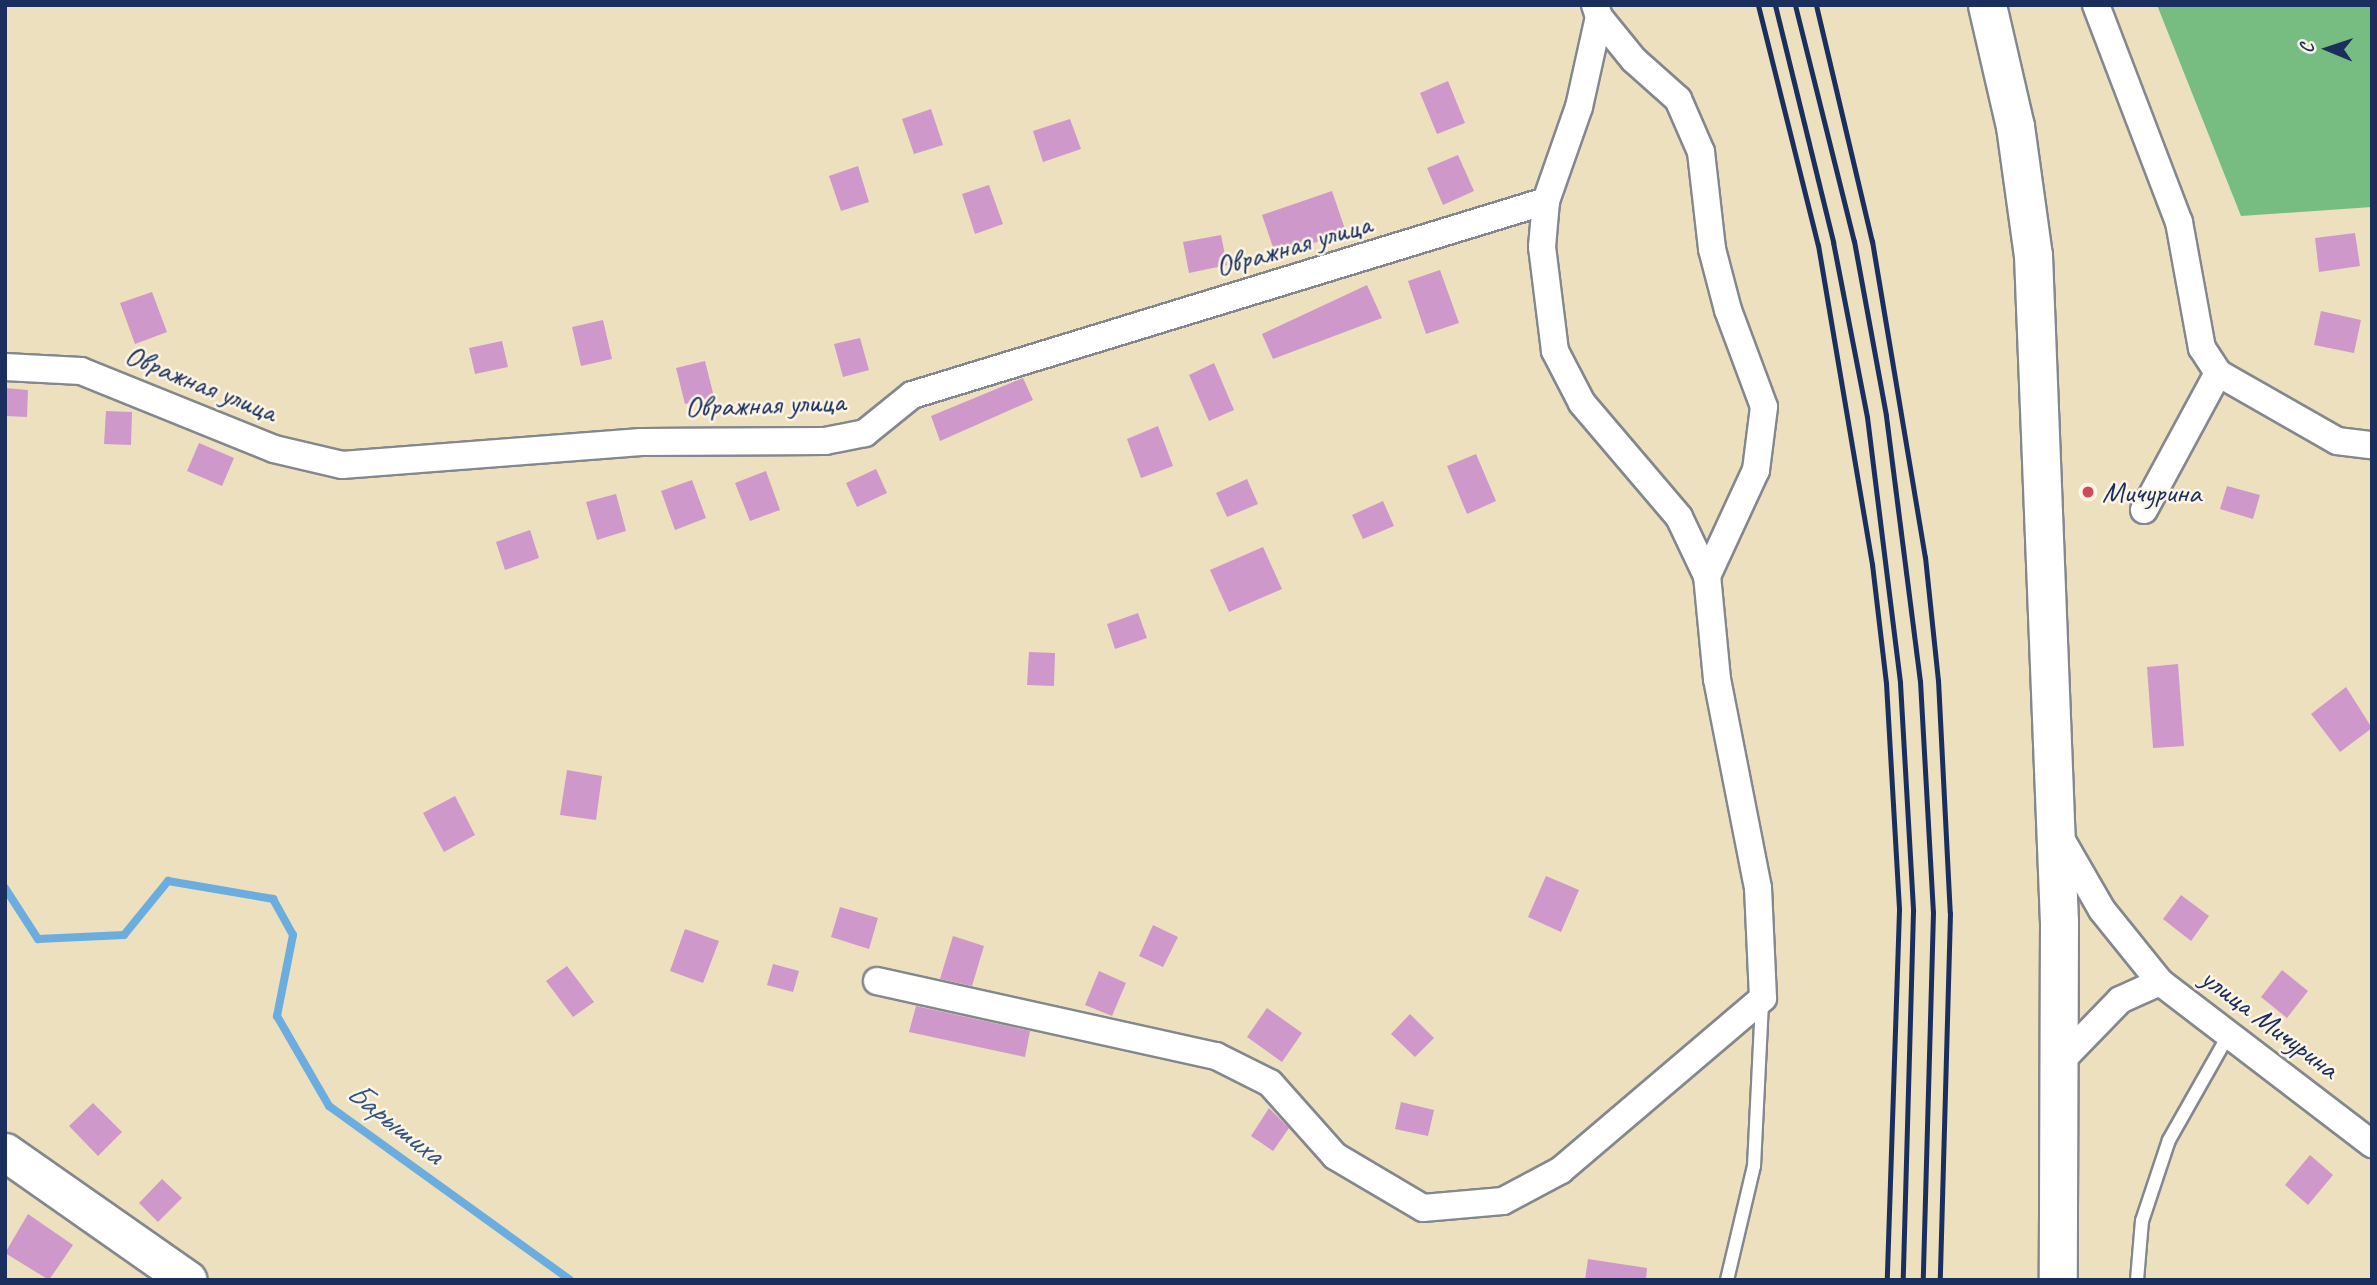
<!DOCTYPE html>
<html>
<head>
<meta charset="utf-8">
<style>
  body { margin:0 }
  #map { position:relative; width:2377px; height:1285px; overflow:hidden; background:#ede0bf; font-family:Caveat,sans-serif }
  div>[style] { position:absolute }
  .forest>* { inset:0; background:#77bd82 }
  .stream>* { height:8px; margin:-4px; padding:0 4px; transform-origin:4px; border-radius:4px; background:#6baddf }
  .building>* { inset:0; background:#ce98ca }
  .roads { filter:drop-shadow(2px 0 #84888e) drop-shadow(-2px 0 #84888e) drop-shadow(0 2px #84888e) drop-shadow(0 -2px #84888e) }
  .lane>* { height:12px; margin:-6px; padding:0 6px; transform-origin:6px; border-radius:6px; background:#fff }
  .street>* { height:26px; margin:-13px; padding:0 13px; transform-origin:13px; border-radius:13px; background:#fff }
  .secondary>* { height:37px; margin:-18.5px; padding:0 18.5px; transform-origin:18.5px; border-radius:18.5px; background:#fff }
  .rail>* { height:5px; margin:-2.5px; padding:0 2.5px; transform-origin:2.5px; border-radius:2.5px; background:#1b2f5e }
  .dots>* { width:19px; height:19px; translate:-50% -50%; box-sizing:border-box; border:4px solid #fcf5e5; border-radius:50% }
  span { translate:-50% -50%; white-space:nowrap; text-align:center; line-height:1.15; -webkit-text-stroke:5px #fcf5e5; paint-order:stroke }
  .street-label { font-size:30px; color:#1b2f5e }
  .poi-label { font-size:30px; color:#1b2f5e }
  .left { translate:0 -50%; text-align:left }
  .water-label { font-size:32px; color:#335585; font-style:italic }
  .frame { position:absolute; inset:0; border:7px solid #1b2f5e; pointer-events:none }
  .north { position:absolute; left:2293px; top:14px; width:70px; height:70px; -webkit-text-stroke:5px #fcf5e5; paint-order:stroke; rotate:272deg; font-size:19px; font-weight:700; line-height:28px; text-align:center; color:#1b2f5e }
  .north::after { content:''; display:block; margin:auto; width:24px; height:32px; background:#1b2f5e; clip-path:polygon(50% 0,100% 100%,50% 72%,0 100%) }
</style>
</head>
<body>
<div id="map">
  <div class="forest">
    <div style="clip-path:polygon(2157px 5px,2372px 5px,2372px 207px,2241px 216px)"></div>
  </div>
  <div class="stream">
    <div style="left:5px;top:888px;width:61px;rotate:57.1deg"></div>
    <div style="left:38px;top:939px;width:86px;rotate:-2.7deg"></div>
    <div style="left:124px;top:935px;width:70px;rotate:-50.8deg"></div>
    <div style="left:168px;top:881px;width:107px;rotate:9.7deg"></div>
    <div style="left:273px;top:899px;width:41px;rotate:60.9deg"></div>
    <div style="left:293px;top:935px;width:83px;rotate:101.2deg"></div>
    <div style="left:277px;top:1016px;width:104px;rotate:60deg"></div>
    <div style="left:329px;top:1106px;width:297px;rotate:35.8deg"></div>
  </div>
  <div class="building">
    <div style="clip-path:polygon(1448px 81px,1465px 123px,1437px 134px,1420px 93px)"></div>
    <div style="clip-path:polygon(931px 109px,943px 145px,914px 154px,902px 119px)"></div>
    <div style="clip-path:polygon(1070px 119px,1081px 149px,1043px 162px,1033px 131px)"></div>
    <div style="clip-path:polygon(1458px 155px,1474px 191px,1443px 205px,1427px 168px)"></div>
    <div style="clip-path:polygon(858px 166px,869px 202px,841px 211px,829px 176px)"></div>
    <div style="clip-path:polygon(989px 185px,1003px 224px,975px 234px,962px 194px)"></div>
    <div style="clip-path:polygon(1332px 191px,1346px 232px,1276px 256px,1262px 215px)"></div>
    <div style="clip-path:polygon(2355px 233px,2360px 266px,2319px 272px,2315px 238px)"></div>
    <div style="clip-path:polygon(1221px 235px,1227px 265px,1189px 273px,1183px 242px)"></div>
    <div style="clip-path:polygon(1440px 270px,1459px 323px,1426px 334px,1408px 281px)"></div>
    <div style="clip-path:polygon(1367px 285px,1382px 318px,1273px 359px,1262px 334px)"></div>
    <div style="clip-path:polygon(152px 292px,167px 332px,135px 344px,120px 303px)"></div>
    <div style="clip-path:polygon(2321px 311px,2361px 320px,2354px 353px,2314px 345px)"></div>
    <div style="clip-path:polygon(603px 320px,612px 359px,581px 366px,572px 327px)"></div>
    <div style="clip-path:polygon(860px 338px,869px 370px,843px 377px,834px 344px)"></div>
    <div style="clip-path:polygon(502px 341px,508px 367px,475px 374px,469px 348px)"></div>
    <div style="clip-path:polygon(705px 361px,714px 397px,685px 404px,676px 368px)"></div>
    <div style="clip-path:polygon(1214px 363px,1234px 410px,1209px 421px,1189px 375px)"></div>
    <div style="clip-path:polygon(1023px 378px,1033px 400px,940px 441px,931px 416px)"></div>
    <div style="clip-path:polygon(5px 388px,28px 390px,27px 417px,5px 416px)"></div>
    <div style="clip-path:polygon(106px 411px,132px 412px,131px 445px,104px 444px)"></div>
    <div style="clip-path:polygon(1158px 426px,1173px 466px,1141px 478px,1127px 439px)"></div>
    <div style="clip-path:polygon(199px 443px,234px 458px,222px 486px,187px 471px)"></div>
    <div style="clip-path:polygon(1476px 454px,1496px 501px,1467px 514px,1447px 466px)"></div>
    <div style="clip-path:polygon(876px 469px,887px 493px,857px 507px,846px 483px)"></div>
    <div style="clip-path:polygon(766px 471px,780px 510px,750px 521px,735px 483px)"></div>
    <div style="clip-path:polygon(1247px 479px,1258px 504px,1227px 517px,1216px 493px)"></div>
    <div style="clip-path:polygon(692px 480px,706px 518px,675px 530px,661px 491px)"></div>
    <div style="clip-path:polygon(2227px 486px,2260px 495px,2253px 519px,2220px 509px)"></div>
    <div style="clip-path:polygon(616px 494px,626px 531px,597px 540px,586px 502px)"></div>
    <div style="clip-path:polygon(1383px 501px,1394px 526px,1363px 539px,1352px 515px)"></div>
    <div style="clip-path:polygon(530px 530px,539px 558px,505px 570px,496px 542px)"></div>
    <div style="clip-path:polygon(1263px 547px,1282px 589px,1229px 612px,1210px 570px)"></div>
    <div style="clip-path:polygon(1138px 613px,1147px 638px,1115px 649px,1107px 624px)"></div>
    <div style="clip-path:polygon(1029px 652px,1055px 653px,1054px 686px,1027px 685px)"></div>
    <div style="clip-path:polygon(2178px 664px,2184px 746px,2153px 748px,2147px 667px)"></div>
    <div style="clip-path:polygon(2346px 687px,2372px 728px,2340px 752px,2311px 714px)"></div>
    <div style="clip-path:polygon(567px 770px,602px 776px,596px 820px,560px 815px)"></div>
    <div style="clip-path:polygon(455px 796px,475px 835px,444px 852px,423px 813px)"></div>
    <div style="clip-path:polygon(1546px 876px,1579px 890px,1561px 932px,1528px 917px)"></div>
    <div style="clip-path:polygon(2181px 895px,2209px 916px,2191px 941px,2163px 919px)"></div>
    <div style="clip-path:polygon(840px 907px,878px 918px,869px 949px,831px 937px)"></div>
    <div style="clip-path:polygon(1153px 925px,1178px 937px,1163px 967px,1139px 956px)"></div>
    <div style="clip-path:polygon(685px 929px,719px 941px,703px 983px,670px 971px)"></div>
    <div style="clip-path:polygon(953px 936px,984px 946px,972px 986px,940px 979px)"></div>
    <div style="clip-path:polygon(773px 964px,799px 971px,793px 992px,767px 985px)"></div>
    <div style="clip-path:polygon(567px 966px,594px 1002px,573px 1017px,546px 981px)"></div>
    <div style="clip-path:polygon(2282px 970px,2308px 991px,2287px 1018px,2261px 997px)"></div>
    <div style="clip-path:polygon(1099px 971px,1126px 983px,1112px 1016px,1085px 1005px)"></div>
    <div style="clip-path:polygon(916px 1006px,1030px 1031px,1025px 1057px,909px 1032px)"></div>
    <div style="clip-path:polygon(1267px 1008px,1302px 1033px,1282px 1062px,1247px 1037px)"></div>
    <div style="clip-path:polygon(1410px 1014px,1434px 1038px,1415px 1057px,1391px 1034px)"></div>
    <div style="clip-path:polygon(1401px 1102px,1434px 1110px,1428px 1136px,1395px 1129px)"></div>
    <div style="clip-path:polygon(93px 1103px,122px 1132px,98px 1156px,69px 1126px)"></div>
    <div style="clip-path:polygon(1269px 1108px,1289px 1128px,1273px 1151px,1251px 1136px)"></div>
    <div style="clip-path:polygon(2310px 1155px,2333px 1175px,2308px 1205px,2285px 1185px)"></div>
    <div style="clip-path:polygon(162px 1179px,182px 1198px,158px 1222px,139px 1203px)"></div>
    <div style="clip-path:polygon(28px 1214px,73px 1245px,49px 1280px,5px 1253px)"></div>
    <div style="clip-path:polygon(1588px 1259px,1647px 1268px,1646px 1280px,1585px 1280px)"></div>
  </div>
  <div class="roads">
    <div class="lane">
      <div style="left:1727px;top:1280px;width:117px;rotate:-76.7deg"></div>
      <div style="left:1754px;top:1166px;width:164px;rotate:-87.2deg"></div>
      <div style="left:2137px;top:1280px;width:59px;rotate:-85.2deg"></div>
      <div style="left:2142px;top:1221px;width:85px;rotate:-71.6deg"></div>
      <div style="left:2169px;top:1140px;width:122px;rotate:-60.5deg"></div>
    </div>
    <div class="street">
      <div style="left:2096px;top:5px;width:232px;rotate:69.1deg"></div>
      <div style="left:2179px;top:222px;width:128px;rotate:79.7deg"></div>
      <div style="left:2202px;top:348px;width:30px;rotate:57deg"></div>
      <div style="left:1599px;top:17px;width:55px;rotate:50.9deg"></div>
      <div style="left:1634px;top:60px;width:59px;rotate:41.6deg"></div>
      <div style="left:1678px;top:99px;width:58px;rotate:66.5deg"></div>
      <div style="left:1701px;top:152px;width:98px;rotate:83.5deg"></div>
      <div style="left:1712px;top:249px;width:63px;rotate:75.3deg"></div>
      <div style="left:1728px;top:310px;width:103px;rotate:69.6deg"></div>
      <div style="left:1764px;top:407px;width:64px;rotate:97.2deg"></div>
      <div style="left:1756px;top:470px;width:117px;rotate:114.8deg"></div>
      <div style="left:5px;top:367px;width:76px;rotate:3deg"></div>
      <div style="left:81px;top:371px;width:208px;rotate:22deg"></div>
      <div style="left:274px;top:449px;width:70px;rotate:13.2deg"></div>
      <div style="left:342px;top:465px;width:300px;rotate:-4.4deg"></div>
      <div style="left:641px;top:442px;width:184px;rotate:-0.3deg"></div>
      <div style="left:825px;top:441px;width:41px;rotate:-11.3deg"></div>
      <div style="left:865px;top:433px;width:60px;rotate:-39deg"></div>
      <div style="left:912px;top:395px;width:663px;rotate:-17.01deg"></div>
      <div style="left:2144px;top:510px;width:156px;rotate:-61.6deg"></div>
      <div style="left:2218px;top:373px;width:137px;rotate:29.7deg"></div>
      <div style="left:2337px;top:441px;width:35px;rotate:7deg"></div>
      <div style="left:2057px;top:832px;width:90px;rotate:60deg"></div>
      <div style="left:2102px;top:910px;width:92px;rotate:51.1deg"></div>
      <div style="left:2160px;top:982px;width:267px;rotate:37.4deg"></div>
      <div style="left:877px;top:981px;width:347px;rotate:12.5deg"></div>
      <div style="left:1216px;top:1056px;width:60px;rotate:26.6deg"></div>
      <div style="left:1270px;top:1083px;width:98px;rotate:48.3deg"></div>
      <div style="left:1335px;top:1156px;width:102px;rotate:30.6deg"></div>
      <div style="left:1423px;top:1208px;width:80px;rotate:-5deg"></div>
      <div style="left:1503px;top:1201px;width:66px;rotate:-28.1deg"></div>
      <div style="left:1561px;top:1170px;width:265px;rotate:-40.4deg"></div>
      <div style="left:1763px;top:998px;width:110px;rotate:-92.6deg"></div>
      <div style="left:1758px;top:888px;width:213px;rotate:-101.1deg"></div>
      <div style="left:1717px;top:679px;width:103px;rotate:-95.5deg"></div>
      <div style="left:1707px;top:576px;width:65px;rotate:-115.4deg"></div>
      <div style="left:1679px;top:517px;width:150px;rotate:-130.4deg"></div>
      <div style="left:1582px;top:403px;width:59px;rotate:-117.4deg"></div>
      <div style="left:1555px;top:351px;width:105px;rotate:-97.1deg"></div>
      <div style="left:1542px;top:247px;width:46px;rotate:-85deg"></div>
      <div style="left:1546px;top:201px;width:100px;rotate:-70.7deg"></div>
      <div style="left:1579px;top:107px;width:92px;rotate:-77.5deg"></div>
      <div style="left:1599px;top:17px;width:13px;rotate:-108deg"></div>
      <div style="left:2060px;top:1062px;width:86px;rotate:-45.9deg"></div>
      <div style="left:2120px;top:1000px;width:44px;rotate:-24.2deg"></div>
    </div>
    <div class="secondary">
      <div style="left:1987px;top:5px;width:124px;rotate:77deg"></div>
      <div style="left:2015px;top:126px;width:130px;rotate:82.1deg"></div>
      <div style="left:2033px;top:255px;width:668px;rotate:87.77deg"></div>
      <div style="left:2059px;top:922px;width:358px;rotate:90.2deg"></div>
      <div style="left:5px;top:1152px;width:223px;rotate:35deg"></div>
    </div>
  </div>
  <div class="rail">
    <div style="left:1758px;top:5px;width:247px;rotate:76deg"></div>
    <div style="left:1818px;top:245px;width:324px;rotate:80.4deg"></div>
    <div style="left:1872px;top:564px;width:120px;rotate:83.3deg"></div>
    <div style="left:1886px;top:683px;width:227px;rotate:86.7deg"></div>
    <div style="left:1899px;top:910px;width:370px;rotate:91.9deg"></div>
    <div style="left:1775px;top:5px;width:244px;rotate:76.2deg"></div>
    <div style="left:1833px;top:242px;width:178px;rotate:79deg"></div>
    <div style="left:1867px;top:417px;width:268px;rotate:82.9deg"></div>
    <div style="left:1900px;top:683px;width:228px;rotate:86.7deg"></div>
    <div style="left:1913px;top:911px;width:369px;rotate:91.6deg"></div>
    <div style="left:1795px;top:5px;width:243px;rotate:76deg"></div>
    <div style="left:1854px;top:241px;width:178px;rotate:79.6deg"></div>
    <div style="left:1886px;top:416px;width:267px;rotate:82.7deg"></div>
    <div style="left:1920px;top:681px;width:231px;rotate:86.8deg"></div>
    <div style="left:1933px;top:912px;width:368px;rotate:91.6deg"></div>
    <div style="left:1816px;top:5px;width:243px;rotate:76.7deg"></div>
    <div style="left:1872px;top:241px;width:320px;rotate:80.5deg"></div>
    <div style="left:1925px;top:557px;width:124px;rotate:84deg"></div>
    <div style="left:1938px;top:680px;width:233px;rotate:87.1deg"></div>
    <div style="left:1950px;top:913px;width:367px;rotate:91.6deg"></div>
  </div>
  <div class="dots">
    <div style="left:2088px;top:492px;background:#d1495b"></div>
  </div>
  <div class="street-label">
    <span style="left:1293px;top:245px;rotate:-16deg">Овражная улица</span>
    <span style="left:201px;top:383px;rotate:22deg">Овражная улица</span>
    <span style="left:765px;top:404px;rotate:-2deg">Овражная улица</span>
    <span style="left:2270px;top:1023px;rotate:37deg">улица Мичурина</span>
  </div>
  <div class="poi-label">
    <span class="left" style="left:2102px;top:492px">Мичурина</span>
  </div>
  <div class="water-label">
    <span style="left:395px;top:1123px;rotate:38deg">Барышиха</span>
  </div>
  <div class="frame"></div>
  <div class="north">С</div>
</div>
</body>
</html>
